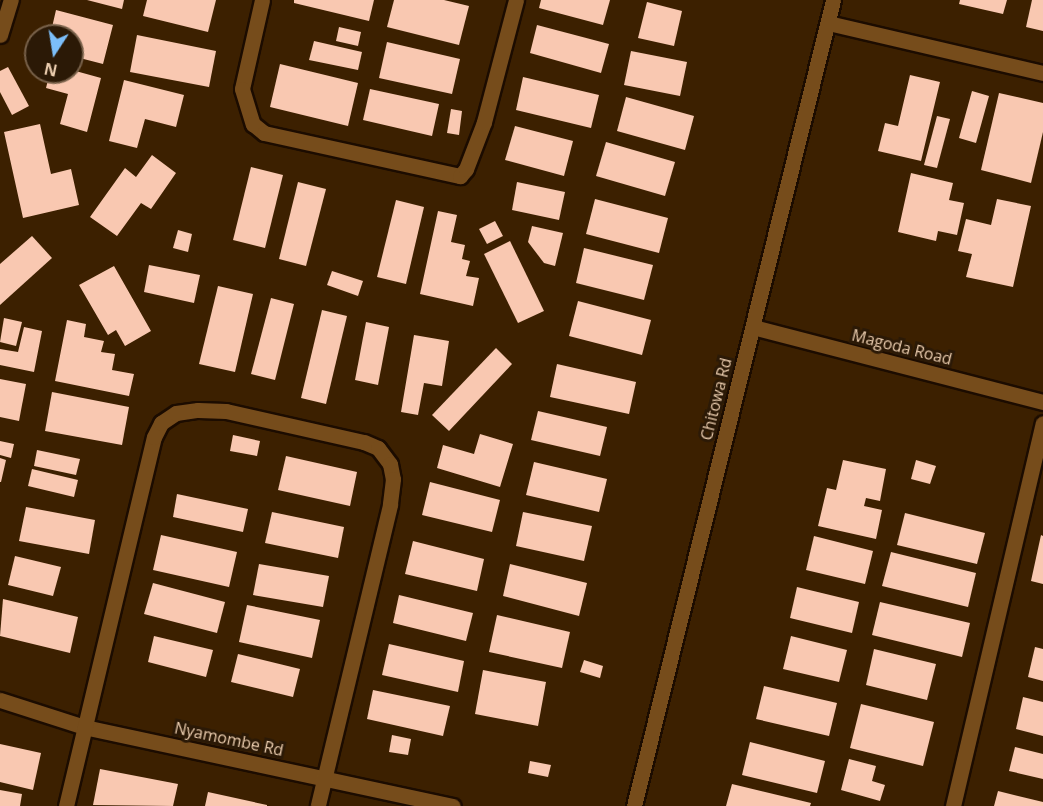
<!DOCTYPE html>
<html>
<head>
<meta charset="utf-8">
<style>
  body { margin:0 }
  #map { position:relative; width:1043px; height:806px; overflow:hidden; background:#3c2000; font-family:"Open Sans",sans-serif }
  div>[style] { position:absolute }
  .building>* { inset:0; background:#f9c8b1 }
  .roads { filter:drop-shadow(2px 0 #1c0c00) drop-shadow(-2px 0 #1c0c00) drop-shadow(0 2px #1c0c00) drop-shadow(0 -2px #1c0c00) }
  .minor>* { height:15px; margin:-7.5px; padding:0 7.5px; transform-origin:7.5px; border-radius:7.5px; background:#764c1b }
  span { translate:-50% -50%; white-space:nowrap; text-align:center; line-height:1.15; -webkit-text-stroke:6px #2b1906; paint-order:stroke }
  .street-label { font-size:16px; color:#e9cbad }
  .north { position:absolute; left:24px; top:24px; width:60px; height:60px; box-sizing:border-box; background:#2b1906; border:2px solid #776049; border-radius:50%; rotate:192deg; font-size:16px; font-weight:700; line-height:24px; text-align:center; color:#e9cbad }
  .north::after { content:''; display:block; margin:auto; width:21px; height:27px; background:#7cbef9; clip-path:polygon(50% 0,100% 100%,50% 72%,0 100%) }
</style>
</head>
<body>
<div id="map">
  <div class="building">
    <div style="clip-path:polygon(87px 0,124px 0,122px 9px)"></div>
    <div style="clip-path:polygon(147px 0,216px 0,208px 32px,143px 16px)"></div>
    <div style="clip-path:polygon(294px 0,374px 0,369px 21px,294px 3px)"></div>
    <div style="clip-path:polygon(394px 0,444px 0,469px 6px,459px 45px,387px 27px)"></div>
    <div style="clip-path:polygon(541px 0,610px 0,603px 25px,539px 8px)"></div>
    <div style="clip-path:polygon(960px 0,1007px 0,1003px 14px,959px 4px)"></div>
    <div style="clip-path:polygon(1032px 0,1043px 0,1043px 31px,1026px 27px)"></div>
    <div style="clip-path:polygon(647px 2px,682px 11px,674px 46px,638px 38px)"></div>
    <div style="clip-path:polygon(56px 10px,113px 25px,103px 64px,72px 56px,72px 36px,50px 36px)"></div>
    <div style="clip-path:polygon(537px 25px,609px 44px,601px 73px,530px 53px)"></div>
    <div style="clip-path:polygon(339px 27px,361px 32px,358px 46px,336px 41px)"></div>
    <div style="clip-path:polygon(137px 35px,216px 51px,209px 87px,130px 72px)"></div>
    <div style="clip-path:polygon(314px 41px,362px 52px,358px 70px,309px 60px)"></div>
    <div style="clip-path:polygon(387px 42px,460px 59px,452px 94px,379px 78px)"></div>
    <div style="clip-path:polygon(631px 51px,687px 62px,680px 96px,624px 85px)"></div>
    <div style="clip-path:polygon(280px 64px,358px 83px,348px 126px,270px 107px)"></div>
    <div style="clip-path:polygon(8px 67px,29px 106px,12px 115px,0 92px,0 71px)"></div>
    <div style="clip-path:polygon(72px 70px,101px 78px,87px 132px,60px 124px,68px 94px,46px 88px,50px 72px)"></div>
    <div style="clip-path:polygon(910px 75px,940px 82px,921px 161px,878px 151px,885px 123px,898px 126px)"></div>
    <div style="clip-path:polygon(523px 77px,599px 95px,591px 128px,516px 110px)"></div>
    <div style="clip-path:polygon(124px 80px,184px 95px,176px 127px,145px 119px,137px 148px,109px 141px)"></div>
    <div style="clip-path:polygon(370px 89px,439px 104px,432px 136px,363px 120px)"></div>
    <div style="clip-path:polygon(972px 91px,989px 96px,976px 143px,959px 138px)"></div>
    <div style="clip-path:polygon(999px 93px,1043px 103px,1043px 132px,1031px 183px,981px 170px)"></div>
    <div style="clip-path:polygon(626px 97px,694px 116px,685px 150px,617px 131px)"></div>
    <div style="clip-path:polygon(451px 109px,462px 111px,459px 135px,447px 133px)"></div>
    <div style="clip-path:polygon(937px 116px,950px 119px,937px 168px,924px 165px)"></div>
    <div style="clip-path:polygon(40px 124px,51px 174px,71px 169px,79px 205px,23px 218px,4px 132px)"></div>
    <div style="clip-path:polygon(515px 126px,573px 141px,564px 176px,505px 160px)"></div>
    <div style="clip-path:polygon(606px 142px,675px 162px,665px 196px,596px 176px)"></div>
    <div style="clip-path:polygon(152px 155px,176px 173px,151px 209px,141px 203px,117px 236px,90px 217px,125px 168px,136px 177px)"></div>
    <div style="clip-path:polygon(251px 167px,283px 175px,265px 248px,233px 240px)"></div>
    <div style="clip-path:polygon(911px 173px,953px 183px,949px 200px,964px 203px,957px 235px,938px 231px,936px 241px,898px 232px)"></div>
    <div style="clip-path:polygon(298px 182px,326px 189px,306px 266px,279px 259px)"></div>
    <div style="clip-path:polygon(517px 182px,565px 192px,559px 220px,512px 210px)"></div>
    <div style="clip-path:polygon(595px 199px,668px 218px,659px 253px,586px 234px)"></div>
    <div style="clip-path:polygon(997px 199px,1031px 206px,1013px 287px,966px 277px,972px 254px,958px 251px,966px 219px,991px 225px)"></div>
    <div style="clip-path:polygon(396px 200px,424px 207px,406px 284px,377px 277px)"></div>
    <div style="clip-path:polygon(438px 211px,457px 215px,451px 242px,465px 245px,462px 259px,470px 261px,466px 276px,479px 278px,473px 306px,420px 294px)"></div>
    <div style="clip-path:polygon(495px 221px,503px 236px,487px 244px,479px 229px)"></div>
    <div style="clip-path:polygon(532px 226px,563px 233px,555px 266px,544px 263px,528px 242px)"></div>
    <div style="clip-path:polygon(178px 230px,192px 234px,188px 252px,173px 248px)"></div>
    <div style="clip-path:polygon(32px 236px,52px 258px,0 305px,0 264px)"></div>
    <div style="clip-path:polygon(510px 241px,544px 311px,518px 323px,484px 254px)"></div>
    <div style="clip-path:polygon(584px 248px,653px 265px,644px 300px,576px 283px)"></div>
    <div style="clip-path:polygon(149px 265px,200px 275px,194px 303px,144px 292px)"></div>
    <div style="clip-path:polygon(114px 266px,151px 331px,125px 346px,116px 330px,108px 335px,79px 285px)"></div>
    <div style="clip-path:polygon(332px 271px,363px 281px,358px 296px,327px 285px)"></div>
    <div style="clip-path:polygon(218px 286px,253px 294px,235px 372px,199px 364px)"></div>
    <div style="clip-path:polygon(271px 298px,294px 304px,275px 380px,251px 374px)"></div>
    <div style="clip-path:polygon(578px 301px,651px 320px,642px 355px,569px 336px)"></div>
    <div style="clip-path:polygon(322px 310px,347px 316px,326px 404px,301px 398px)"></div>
    <div style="clip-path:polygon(4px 318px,22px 322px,16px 346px,0 342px)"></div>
    <div style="clip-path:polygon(67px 320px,86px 324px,84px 337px,104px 341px,101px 352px,115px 354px,112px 370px,134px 374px,129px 396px,55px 381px)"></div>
    <div style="clip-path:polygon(366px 322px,389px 327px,378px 385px,355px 380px)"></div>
    <div style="clip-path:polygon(24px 327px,42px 331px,34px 372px,0 365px,0 349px,18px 352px)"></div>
    <div style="clip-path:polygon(414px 335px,449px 341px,442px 386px,424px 383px,418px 415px,401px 412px)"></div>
    <div style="clip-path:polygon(496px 348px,512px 364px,449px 431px,432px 415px)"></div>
    <div style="clip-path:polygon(557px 364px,636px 382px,629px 414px,550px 397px)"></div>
    <div style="clip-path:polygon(0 379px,26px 384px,19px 421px,0 417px)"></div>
    <div style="clip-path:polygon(52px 392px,129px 407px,122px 445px,45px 431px)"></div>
    <div style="clip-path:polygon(538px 411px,607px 427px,600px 456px,531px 440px)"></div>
    <div style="clip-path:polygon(480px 434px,513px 444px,500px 487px,437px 468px,443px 445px,474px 454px)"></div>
    <div style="clip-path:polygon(233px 435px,260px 441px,257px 456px,230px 451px)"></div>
    <div style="clip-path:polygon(0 441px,14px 444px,11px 458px,0 455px)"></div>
    <div style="clip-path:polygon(37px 450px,80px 459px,76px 475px,34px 466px)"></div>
    <div style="clip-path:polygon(286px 456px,357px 472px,350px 506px,278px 490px)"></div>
    <div style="clip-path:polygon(0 458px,6px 460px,1px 482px,0 482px)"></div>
    <div style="clip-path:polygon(843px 460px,886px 469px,880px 501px,866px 498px,864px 506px,882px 510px,876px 539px,818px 526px,827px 488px,836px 490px)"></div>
    <div style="clip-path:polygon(916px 460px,936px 466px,930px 484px,911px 479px)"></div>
    <div style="clip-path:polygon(534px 462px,607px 479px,599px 512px,526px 495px)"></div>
    <div style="clip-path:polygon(32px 469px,78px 480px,74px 497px,28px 486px)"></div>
    <div style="clip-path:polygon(430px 482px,500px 500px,492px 532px,422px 515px)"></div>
    <div style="clip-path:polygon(177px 494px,248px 509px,243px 532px,173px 517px)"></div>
    <div style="clip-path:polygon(26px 507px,95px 520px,89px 554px,19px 541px)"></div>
    <div style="clip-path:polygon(272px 512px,344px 527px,338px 558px,265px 543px)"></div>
    <div style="clip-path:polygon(523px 512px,592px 526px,584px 561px,516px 546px)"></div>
    <div style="clip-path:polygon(905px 513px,985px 533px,977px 564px,897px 545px)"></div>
    <div style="clip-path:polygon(161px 535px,237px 552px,229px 587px,153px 570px)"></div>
    <div style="clip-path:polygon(1041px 535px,1043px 536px,1043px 584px,1031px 581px)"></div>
    <div style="clip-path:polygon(814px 536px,873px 551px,865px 584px,806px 570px)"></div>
    <div style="clip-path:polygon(413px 541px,484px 559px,477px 591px,405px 574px)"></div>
    <div style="clip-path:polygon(891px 552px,976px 573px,968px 607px,882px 586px)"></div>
    <div style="clip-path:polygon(15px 556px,61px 567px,53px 596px,8px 585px)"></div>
    <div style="clip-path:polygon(259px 564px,329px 576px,323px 607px,253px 595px)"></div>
    <div style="clip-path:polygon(510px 564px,587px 583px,579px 616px,503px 596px)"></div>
    <div style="clip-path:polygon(153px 583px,225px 602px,217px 633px,144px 614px)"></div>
    <div style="clip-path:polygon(797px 587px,859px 602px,852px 633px,790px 618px)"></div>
    <div style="clip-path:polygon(399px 595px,473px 613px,466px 641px,393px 623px)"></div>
    <div style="clip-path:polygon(3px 599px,78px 617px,70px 653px,0 636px)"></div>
    <div style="clip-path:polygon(880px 602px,970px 623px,962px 657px,872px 635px)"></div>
    <div style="clip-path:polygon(247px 605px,320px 620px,312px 658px,239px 642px)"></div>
    <div style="clip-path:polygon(497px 615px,570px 632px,562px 668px,489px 652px)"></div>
    <div style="clip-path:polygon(154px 636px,213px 650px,206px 677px,148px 662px)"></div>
    <div style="clip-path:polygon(791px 636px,847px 650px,839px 682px,783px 669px)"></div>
    <div style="clip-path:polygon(389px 644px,464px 661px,458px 692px,382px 675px)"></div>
    <div style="clip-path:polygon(1035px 647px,1043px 649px,1043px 681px,1028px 677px)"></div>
    <div style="clip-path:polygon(874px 649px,936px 664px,927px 700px,866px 685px)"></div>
    <div style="clip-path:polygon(238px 654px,300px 669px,293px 697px,231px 682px)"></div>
    <div style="clip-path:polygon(584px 660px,603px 666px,600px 678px,580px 672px)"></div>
    <div style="clip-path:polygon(483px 670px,546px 682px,538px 726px,475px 714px)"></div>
    <div style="clip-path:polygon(764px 686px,837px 703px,829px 736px,756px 719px)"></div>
    <div style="clip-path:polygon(373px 690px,450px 706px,443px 736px,367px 719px)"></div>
    <div style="clip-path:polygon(1023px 697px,1043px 702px,1043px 736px,1016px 729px)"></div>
    <div style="clip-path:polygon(861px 704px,934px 722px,923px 766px,850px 748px)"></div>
    <div style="clip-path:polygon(392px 735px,411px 739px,408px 755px,389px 752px)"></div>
    <div style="clip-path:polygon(750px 742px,825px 761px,817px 793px,742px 775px)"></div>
    <div style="clip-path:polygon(0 744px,41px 753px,33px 790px,0 782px)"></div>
    <div style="clip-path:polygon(1015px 747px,1043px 754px,1043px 779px,1009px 771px)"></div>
    <div style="clip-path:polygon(849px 759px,876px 766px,872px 781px,885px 785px,880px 801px,841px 790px)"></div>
    <div style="clip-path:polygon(530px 761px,551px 765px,548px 777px,528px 773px)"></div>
    <div style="clip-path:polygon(100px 769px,178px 784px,173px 806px,93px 805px)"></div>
    <div style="clip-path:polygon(732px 784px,811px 803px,810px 806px,726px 806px)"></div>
    <div style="clip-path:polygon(0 790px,22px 794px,20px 806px,0 806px)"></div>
    <div style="clip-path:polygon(998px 791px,1043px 802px,1043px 806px,994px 806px)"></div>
    <div style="clip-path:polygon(208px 792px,267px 805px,267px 806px,205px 806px)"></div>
  </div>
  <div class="roads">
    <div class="minor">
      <div style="left:262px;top:0;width:91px;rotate:102.7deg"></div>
      <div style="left:242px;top:89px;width:37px;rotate:73deg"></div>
      <div style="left:253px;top:124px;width:14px;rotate:39deg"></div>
      <div style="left:264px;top:133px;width:201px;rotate:12.4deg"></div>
      <div style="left:460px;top:176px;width:9px;rotate:-49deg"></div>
      <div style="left:466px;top:169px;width:50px;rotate:-69deg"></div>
      <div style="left:484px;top:122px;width:126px;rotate:-75.3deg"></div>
      <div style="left:828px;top:23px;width:221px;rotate:13.1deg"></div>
      <div style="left:0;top:35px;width:37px;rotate:-73deg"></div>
      <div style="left:753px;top:327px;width:300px;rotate:14.5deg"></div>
      <div style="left:0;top:700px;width:88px;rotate:17.8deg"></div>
      <div style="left:84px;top:727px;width:377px;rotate:12.1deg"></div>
      <div style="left:66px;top:806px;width:379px;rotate:-76.6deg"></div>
      <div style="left:154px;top:437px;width:16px;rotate:-63deg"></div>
      <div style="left:161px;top:423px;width:18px;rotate:-34deg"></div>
      <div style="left:176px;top:413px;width:22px;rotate:-8deg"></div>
      <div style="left:198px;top:410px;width:28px;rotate:2deg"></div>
      <div style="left:226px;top:411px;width:141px;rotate:12.7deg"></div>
      <div style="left:364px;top:442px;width:15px;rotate:23deg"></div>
      <div style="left:378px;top:448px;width:20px;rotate:53deg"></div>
      <div style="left:390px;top:464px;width:15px;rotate:79deg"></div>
      <div style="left:393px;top:479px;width:26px;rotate:97deg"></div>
      <div style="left:390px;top:505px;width:309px;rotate:103.5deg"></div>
      <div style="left:634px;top:806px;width:830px;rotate:-76.13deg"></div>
      <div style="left:953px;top:806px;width:393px;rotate:-76.8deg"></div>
    </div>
  </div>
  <div class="street-label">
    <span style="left:902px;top:347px;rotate:14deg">Magoda Road</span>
    <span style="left:716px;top:399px;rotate:-76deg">Chitowa Rd</span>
    <span style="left:229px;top:739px;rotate:12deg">Nyamombe Rd</span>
  </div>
  <div class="north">N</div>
</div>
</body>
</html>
